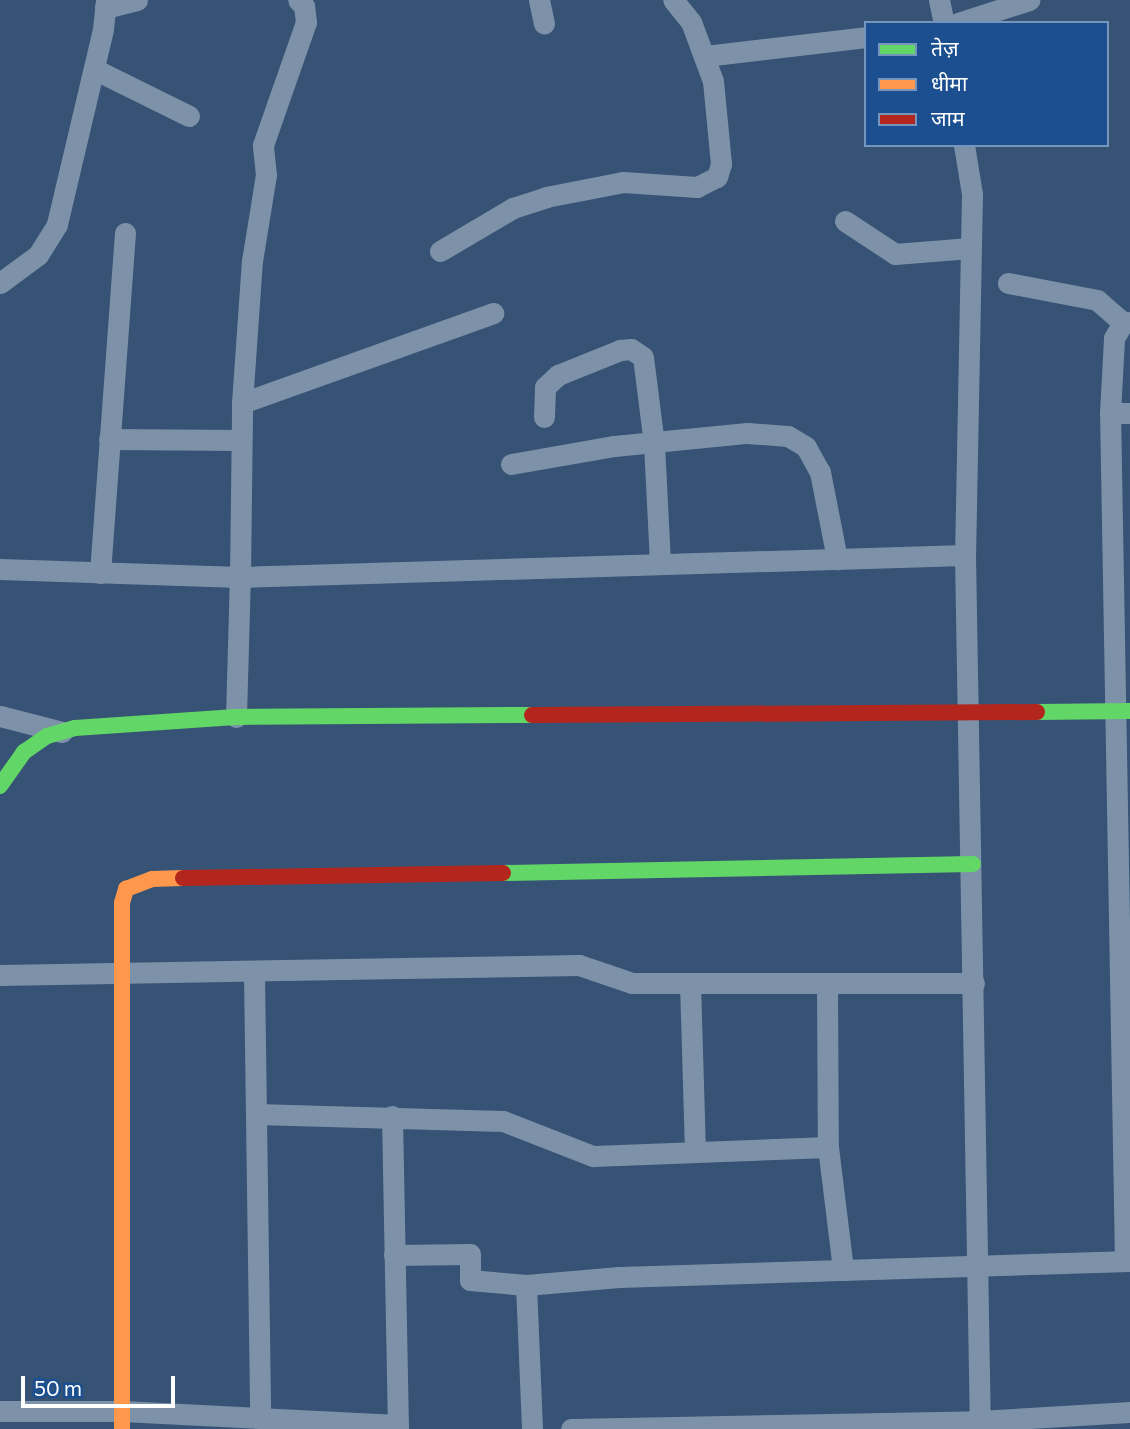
<!DOCTYPE html>
<html>
<head>
<meta charset="utf-8">
<style>
  body { margin:0 }
  #map { position:relative; width:1130px; height:1429px; overflow:hidden; background:#365274; font-family:Commissioner,"Noto Sans Devanagari",sans-serif }
  div>[style] { position:absolute }
  .street>* { height:21px; margin:-10.5px; padding:0 10.5px; transform-origin:10.5px; border-radius:10.5px; background:#7d92a8 }
  .fast>* { height:16px; margin:-8px; padding:0 8px; transform-origin:8px; border-radius:8px; background:#63d668 }
  .slow>* { height:16px; margin:-8px; padding:0 8px; transform-origin:8px; border-radius:8px; background:#ff974d }
  .jam>* { height:16px; margin:-8px; padding:0 8px; transform-origin:8px; border-radius:8px; background:#b3261e }
  span { translate:-50% -50%; white-space:nowrap; text-align:center; line-height:1.15; -webkit-text-stroke:6px #1b4f8f; paint-order:stroke }
  .legend { position:absolute; left:864px; top:21px; width:245px; height:126px; box-sizing:border-box; background:#1b4f8f; border:2px solid #7695bc; margin:0; padding:9px 12px; list-style:none; font-size:21px; color:#fff }
  .legend li { display:flex; align-items:center; gap:14px; height:35px }
  .legend b { width:35px; border:2px solid #7695bc }
  .scale { position:absolute; left:21px; top:1376px; width:154px; height:32px; box-sizing:border-box; border:4px solid #fff; border-top:0; padding-left:9px; font-size:21px; line-height:24px; white-space:nowrap; color:#fff; -webkit-text-stroke:5px #1b4f8f; paint-order:stroke }
</style>
</head>
<body>
<div id="map">
  <div class="street">
    <div style="left:539px;top:0;width:24px;rotate:78deg"></div>
    <div style="left:939px;top:0;width:24px;rotate:78deg"></div>
    <div style="left:105px;top:8px;width:33px;rotate:-14deg"></div>
    <div style="left:958px;top:23px;width:75px;rotate:-17.9deg"></div>
    <div style="left:705px;top:56px;width:162px;rotate:-6.7deg"></div>
    <div style="left:94px;top:69px;width:106px;rotate:26.3deg"></div>
    <div style="left:964px;top:145px;width:50px;rotate:80.7deg"></div>
    <div style="left:972px;top:194px;width:361px;rotate:91.1deg"></div>
    <div style="left:965px;top:555px;width:874px;rotate:89.02deg"></div>
    <div style="left:845px;top:221px;width:60px;rotate:33.4deg"></div>
    <div style="left:895px;top:254px;width:75px;rotate:-4.6deg"></div>
    <div style="left:440px;top:251px;width:85px;rotate:-30.5deg"></div>
    <div style="left:513px;top:208px;width:35px;rotate:-18deg"></div>
    <div style="left:546px;top:197px;width:78px;rotate:-11deg"></div>
    <div style="left:623px;top:182px;width:74px;rotate:3.9deg"></div>
    <div style="left:697px;top:187px;width:22px;rotate:-27deg"></div>
    <div style="left:717px;top:177px;width:14px;rotate:-73deg"></div>
    <div style="left:721px;top:164px;width:83px;rotate:-95.5deg"></div>
    <div style="left:713px;top:81px;width:63px;rotate:-110.4deg"></div>
    <div style="left:691px;top:22px;width:28px;rotate:-129deg"></div>
    <div style="left:0;top:283px;width:47px;rotate:-36.4deg"></div>
    <div style="left:38px;top:255px;width:36px;rotate:-58deg"></div>
    <div style="left:57px;top:224px;width:200px;rotate:-76.7deg"></div>
    <div style="left:103px;top:29px;width:29px;rotate:-84deg"></div>
    <div style="left:1008px;top:283px;width:91px;rotate:10.8deg"></div>
    <div style="left:1097px;top:300px;width:35px;rotate:41deg"></div>
    <div style="left:242px;top:403px;width:267px;rotate:-19.7deg"></div>
    <div style="left:1110px;top:413px;width:75px;rotate:-86.9deg"></div>
    <div style="left:1114px;top:338px;width:17px;rotate:-59deg"></div>
    <div style="left:1123px;top:323px;width:7px;rotate:-8deg"></div>
    <div style="left:544px;top:417px;width:30px;rotate:-88deg"></div>
    <div style="left:545px;top:387px;width:18px;rotate:-43deg"></div>
    <div style="left:558px;top:375px;width:67px;rotate:-22deg"></div>
    <div style="left:620px;top:350px;width:11px;rotate:-5deg"></div>
    <div style="left:631px;top:349px;width:14px;rotate:34deg"></div>
    <div style="left:643px;top:357px;width:88px;rotate:82.8deg"></div>
    <div style="left:654px;top:444px;width:120px;rotate:87.1deg"></div>
    <div style="left:109px;top:439px;width:132px;rotate:0.4deg"></div>
    <div style="left:511px;top:464px;width:105px;rotate:-9.9deg"></div>
    <div style="left:614px;top:446px;width:134px;rotate:-5.6deg"></div>
    <div style="left:747px;top:433px;width:41px;rotate:4.2deg"></div>
    <div style="left:788px;top:436px;width:21px;rotate:31deg"></div>
    <div style="left:806px;top:447px;width:29px;rotate:61deg"></div>
    <div style="left:820px;top:472px;width:89px;rotate:78.9deg"></div>
    <div style="left:0;top:569px;width:240px;rotate:1.9deg"></div>
    <div style="left:240px;top:577px;width:174px;rotate:-89.3deg"></div>
    <div style="left:242px;top:403px;width:142px;rotate:-86deg"></div>
    <div style="left:252px;top:261px;width:87px;rotate:-80.8deg"></div>
    <div style="left:266px;top:175px;width:30px;rotate:-96deg"></div>
    <div style="left:263px;top:145px;width:130px;rotate:-70.7deg"></div>
    <div style="left:306px;top:22px;width:16px;rotate:-97deg"></div>
    <div style="left:304px;top:6px;width:8px;rotate:-135deg"></div>
    <div style="left:100px;top:573px;width:341px;rotate:-85.8deg"></div>
    <div style="left:0;top:716px;width:64px;rotate:14.5deg"></div>
    <div style="left:236px;top:717px;width:140px;rotate:-88.4deg"></div>
    <div style="left:240px;top:577px;width:725px;rotate:-1.74deg"></div>
    <div style="left:254px;top:973px;width:445px;rotate:89.2deg"></div>
    <div style="left:0;top:975px;width:579px;rotate:-0.99deg"></div>
    <div style="left:579px;top:965px;width:56px;rotate:18.8deg"></div>
    <div style="left:632px;top:983px;width:342px"></div>
    <div style="left:690px;top:983px;width:169px;rotate:88.3deg"></div>
    <div style="left:827px;top:983px;width:164px;rotate:89.7deg"></div>
    <div style="left:828px;top:1147px;width:124px;rotate:83deg"></div>
    <div style="left:256px;top:1114px;width:247px;rotate:1.6deg"></div>
    <div style="left:503px;top:1121px;width:97px;rotate:21.3deg"></div>
    <div style="left:593px;top:1156px;width:235px;rotate:-2.2deg"></div>
    <div style="left:392px;top:1116px;width:313px;rotate:88.9deg"></div>
    <div style="left:394px;top:1255px;width:76px;rotate:-0.8deg"></div>
    <div style="left:470px;top:1254px;width:26px;rotate:90deg"></div>
    <div style="left:470px;top:1280px;width:56px;rotate:5.1deg"></div>
    <div style="left:526px;top:1285px;width:93px;rotate:-4.9deg"></div>
    <div style="left:619px;top:1277px;width:511px;rotate:-1.79deg"></div>
    <div style="left:1125px;top:1261px;width:848px;rotate:-91.01deg"></div>
    <div style="left:1110px;top:413px;width:20px"></div>
    <div style="left:526px;top:1285px;width:144px;rotate:87.6deg"></div>
    <div style="left:0;top:1411px;width:122px"></div>
    <div style="left:122px;top:1411px;width:276px;rotate:2.9deg"></div>
    <div style="left:571px;top:1429px;width:408px;rotate:-1.1deg"></div>
    <div style="left:979px;top:1421px;width:151px;rotate:-3.4deg"></div>
  </div>
  <div class="fast">
    <div style="left:1037px;top:712px;width:93px;rotate:-0.6deg"></div>
    <div style="left:0;top:786px;width:42px;rotate:-54.8deg"></div>
    <div style="left:24px;top:752px;width:28px;rotate:-35deg"></div>
    <div style="left:47px;top:736px;width:29px;rotate:-16deg"></div>
    <div style="left:75px;top:728px;width:161px;rotate:-3.9deg"></div>
    <div style="left:236px;top:717px;width:296px;rotate:-0.4deg"></div>
    <div style="left:503px;top:873px;width:470px;rotate:-1.1deg"></div>
  </div>
  <div class="slow">
    <div style="left:122px;top:1429px;width:526px;rotate:-90deg"></div>
    <div style="left:122px;top:903px;width:15px;rotate:-74deg"></div>
    <div style="left:126px;top:889px;width:28px;rotate:-21deg"></div>
    <div style="left:152px;top:879px;width:31px;rotate:-2deg"></div>
  </div>
  <div class="jam">
    <div style="left:532px;top:715px;width:505px;rotate:-0.34deg"></div>
    <div style="left:183px;top:878px;width:320px;rotate:-0.9deg"></div>
  </div>
  <ul class="legend">
  <li><b style="height:9px;background:#63d668"></b>तेज़</li>
  <li><b style="height:9px;background:#ff974d"></b>धीमा</li>
  <li><b style="height:9px;background:#b3261e"></b>जाम</li>
  </ul>
  <div class="scale">50 m</div>
</div>
</body>
</html>
